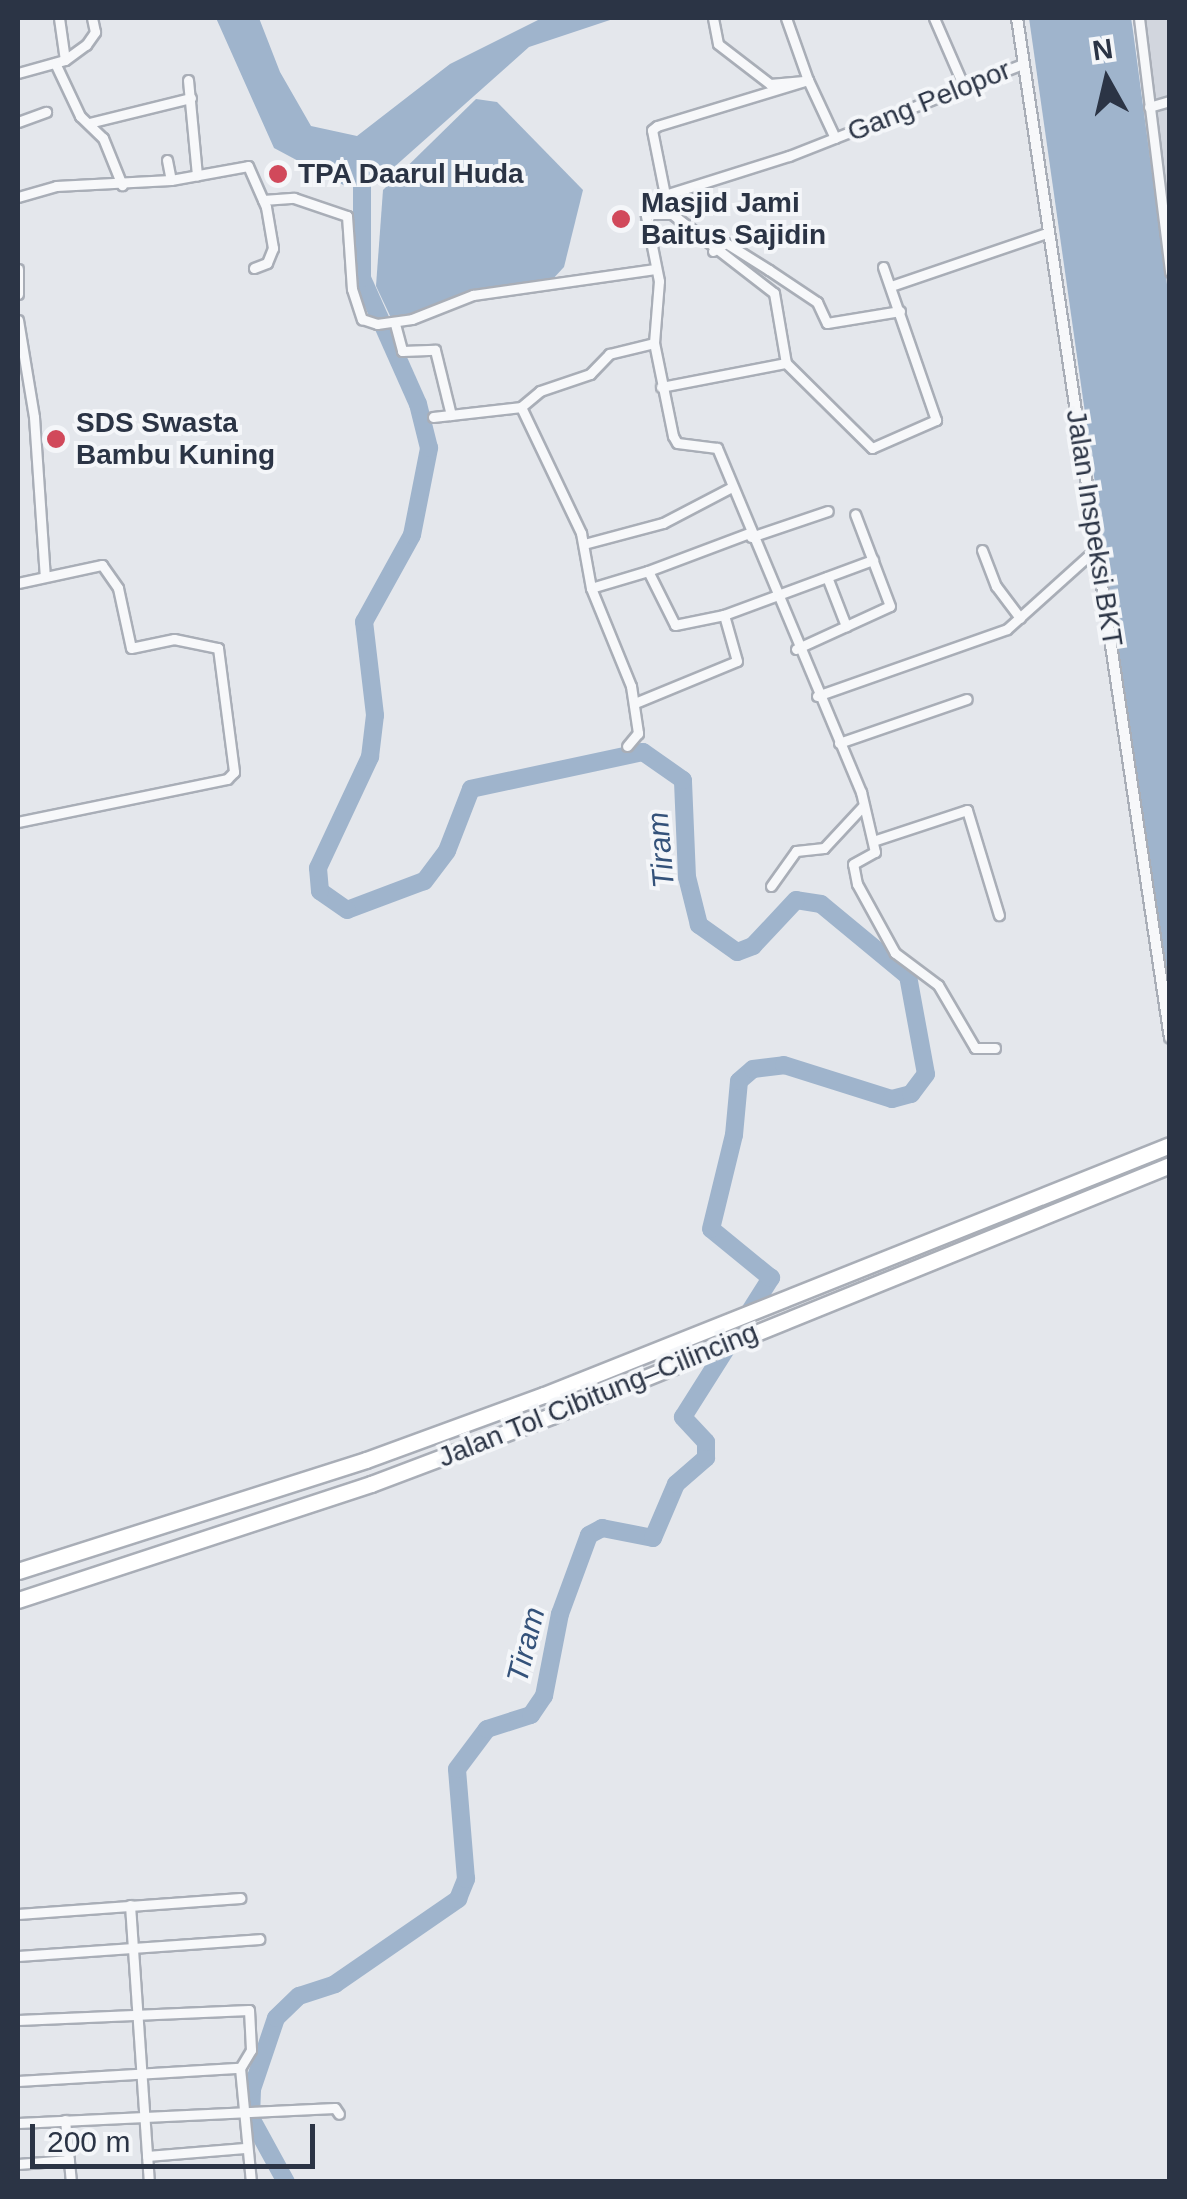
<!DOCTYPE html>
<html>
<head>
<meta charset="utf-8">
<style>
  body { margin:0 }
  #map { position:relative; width:1187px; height:2199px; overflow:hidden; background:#e4e7ec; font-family:Arial,sans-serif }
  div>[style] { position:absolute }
  .built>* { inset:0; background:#d2d6de }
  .water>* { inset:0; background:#9fb4cc }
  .river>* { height:18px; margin:-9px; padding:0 9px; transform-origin:9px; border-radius:9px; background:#9fb4cc }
  .roads { filter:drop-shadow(2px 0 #a9aeb7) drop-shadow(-2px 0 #a9aeb7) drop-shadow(0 2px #a9aeb7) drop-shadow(0 -2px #a9aeb7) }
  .minor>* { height:9px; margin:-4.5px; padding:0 4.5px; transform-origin:4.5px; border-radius:4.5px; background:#f7f8fa }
  .tertiary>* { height:10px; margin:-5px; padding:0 5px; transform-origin:5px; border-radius:5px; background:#f7f8fa }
  .motorway>* { height:15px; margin:-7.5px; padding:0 7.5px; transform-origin:7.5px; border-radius:7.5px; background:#fff }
  .dots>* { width:28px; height:28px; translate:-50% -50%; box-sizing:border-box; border:5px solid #f4f6f9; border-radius:50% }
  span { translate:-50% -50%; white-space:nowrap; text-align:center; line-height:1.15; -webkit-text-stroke:8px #f4f6f9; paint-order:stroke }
  .street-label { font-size:28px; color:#2b3445 }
  .poi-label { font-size:28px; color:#2b3445; font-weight:700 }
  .left { translate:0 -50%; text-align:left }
  .water-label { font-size:30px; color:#34527a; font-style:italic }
  .frame { position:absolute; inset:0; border:20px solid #2b3445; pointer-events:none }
  .north { position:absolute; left:1057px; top:30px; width:100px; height:100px; -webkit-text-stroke:8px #f4f6f9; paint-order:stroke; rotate:352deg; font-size:28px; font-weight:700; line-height:40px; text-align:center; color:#2b3445 }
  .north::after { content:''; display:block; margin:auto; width:35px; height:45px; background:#2b3445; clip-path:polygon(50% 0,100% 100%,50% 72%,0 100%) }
  .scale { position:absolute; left:30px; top:2124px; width:285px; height:45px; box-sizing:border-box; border:5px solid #2b3445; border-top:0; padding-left:12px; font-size:30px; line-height:35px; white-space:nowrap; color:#2b3445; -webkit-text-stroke:8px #f4f6f9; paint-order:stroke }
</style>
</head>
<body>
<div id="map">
  <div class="built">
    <div style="clip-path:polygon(1133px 18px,1169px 18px,1169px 328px,1167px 312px)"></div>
  </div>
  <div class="water">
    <div style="clip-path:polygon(216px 18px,259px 18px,280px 72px,311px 126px,357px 136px,450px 64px,542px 18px,616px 18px,529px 47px,384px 176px,347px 187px,274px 148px)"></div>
    <div style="clip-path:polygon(1029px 18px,1131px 18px,1133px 31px,1170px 307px,1169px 1005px)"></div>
    <div style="clip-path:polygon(476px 99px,497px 102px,583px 190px,564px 267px,551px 281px,392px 320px,376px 286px,383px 190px)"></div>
  </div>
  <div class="river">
    <div style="left:286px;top:2182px;width:73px;rotate:-118.7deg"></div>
    <div style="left:251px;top:2118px;width:29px;rotate:-88deg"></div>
    <div style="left:252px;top:2089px;width:75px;rotate:-71.3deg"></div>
    <div style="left:276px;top:2018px;width:32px;rotate:-44deg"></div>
    <div style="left:299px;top:1996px;width:38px;rotate:-18deg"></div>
    <div style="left:335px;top:1984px;width:150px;rotate:-34.6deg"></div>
    <div style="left:458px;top:1899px;width:22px;rotate:-68deg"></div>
    <div style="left:466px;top:1879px;width:110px;rotate:-94.7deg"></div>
    <div style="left:457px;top:1769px;width:50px;rotate:-53.1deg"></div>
    <div style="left:487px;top:1729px;width:46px;rotate:-17.7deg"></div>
    <div style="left:531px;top:1715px;width:23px;rotate:-56deg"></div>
    <div style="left:544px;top:1696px;width:84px;rotate:-79deg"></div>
    <div style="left:560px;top:1614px;width:84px;rotate:-69.8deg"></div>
    <div style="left:589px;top:1535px;width:15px;rotate:-28deg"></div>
    <div style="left:602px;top:1528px;width:52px;rotate:11.1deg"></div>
    <div style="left:653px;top:1538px;width:59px;rotate:-66.9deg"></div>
    <div style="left:676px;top:1484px;width:40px;rotate:-41deg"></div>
    <div style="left:706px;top:1458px;width:16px;rotate:-90deg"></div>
    <div style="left:706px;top:1442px;width:34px;rotate:-133deg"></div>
    <div style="left:683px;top:1417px;width:165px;rotate:-57.7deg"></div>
    <div style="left:771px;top:1278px;width:77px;rotate:-140.8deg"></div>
    <div style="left:711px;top:1229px;width:97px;rotate:-76.3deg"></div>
    <div style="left:734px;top:1135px;width:54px;rotate:-84.7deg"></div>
    <div style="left:739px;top:1081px;width:18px;rotate:-41deg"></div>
    <div style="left:753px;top:1069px;width:31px;rotate:-7deg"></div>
    <div style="left:784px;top:1065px;width:113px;rotate:17.5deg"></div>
    <div style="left:892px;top:1099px;width:20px;rotate:-15deg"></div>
    <div style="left:911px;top:1094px;width:25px;rotate:-53deg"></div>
    <div style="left:926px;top:1074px;width:100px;rotate:-100.4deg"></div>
    <div style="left:908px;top:976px;width:113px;rotate:-140.4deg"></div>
    <div style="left:821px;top:904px;width:25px;rotate:-171deg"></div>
    <div style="left:796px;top:900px;width:63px;rotate:133.1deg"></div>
    <div style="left:753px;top:946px;width:17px;rotate:159deg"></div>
    <div style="left:737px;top:952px;width:47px;rotate:-144.6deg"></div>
    <div style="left:699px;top:925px;width:49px;rotate:-104deg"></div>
    <div style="left:687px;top:877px;width:97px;rotate:-92.4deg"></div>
    <div style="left:683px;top:780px;width:49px;rotate:-145deg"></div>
    <div style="left:643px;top:752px;width:176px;rotate:167.9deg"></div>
    <div style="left:471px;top:789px;width:66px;rotate:111.2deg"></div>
    <div style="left:447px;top:851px;width:38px;rotate:127deg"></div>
    <div style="left:424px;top:881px;width:82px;rotate:159.4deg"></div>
    <div style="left:347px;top:910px;width:33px;rotate:-145deg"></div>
    <div style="left:320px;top:891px;width:23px;rotate:-95deg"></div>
    <div style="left:318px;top:868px;width:123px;rotate:-64.9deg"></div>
    <div style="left:370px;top:757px;width:42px;rotate:-83.2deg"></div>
    <div style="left:375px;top:715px;width:94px;rotate:-96.7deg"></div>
    <div style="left:364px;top:622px;width:99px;rotate:-61.1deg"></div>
    <div style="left:412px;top:535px;width:89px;rotate:-78.9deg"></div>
    <div style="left:429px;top:448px;width:45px;rotate:-104deg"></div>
    <div style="left:418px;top:404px;width:138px;rotate:-114deg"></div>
    <div style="left:362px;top:278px;width:108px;rotate:-90deg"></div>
  </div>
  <div class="roads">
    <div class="minor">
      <div style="left:59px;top:18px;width:42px;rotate:81.9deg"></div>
      <div style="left:713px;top:18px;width:26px;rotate:79deg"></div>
      <div style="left:718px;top:44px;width:66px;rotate:37.6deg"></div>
      <div style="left:770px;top:84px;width:34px;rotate:-5deg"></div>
      <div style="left:786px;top:18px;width:66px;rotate:70.5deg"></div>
      <div style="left:934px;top:18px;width:75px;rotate:66.5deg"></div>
      <div style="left:1139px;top:18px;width:256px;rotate:83deg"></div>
      <div style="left:55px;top:63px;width:59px;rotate:64.7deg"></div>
      <div style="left:80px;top:116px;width:32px;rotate:44deg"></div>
      <div style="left:103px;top:138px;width:51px;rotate:68deg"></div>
      <div style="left:18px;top:73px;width:49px;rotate:-15.5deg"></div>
      <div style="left:65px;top:60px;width:26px;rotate:-36deg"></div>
      <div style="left:86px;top:45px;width:16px;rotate:-55deg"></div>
      <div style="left:95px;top:32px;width:14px;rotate:-102deg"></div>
      <div style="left:188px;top:80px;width:96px;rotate:84.6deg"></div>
      <div style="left:1149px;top:107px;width:22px;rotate:-16deg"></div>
      <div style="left:18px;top:122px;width:30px;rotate:-20deg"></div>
      <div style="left:89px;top:123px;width:105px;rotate:-13.8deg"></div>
      <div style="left:167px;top:160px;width:20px;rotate:79deg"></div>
      <div style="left:665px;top:195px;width:66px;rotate:-101.3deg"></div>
      <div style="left:652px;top:130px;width:6px;rotate:-39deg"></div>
      <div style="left:657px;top:126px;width:158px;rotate:-16.9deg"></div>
      <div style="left:808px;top:80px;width:64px;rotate:65deg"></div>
      <div style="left:18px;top:197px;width:40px;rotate:-16deg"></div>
      <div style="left:56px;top:186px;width:115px;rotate:-3deg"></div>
      <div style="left:171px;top:180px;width:78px;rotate:-10.3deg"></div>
      <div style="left:248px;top:166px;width:45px;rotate:66.3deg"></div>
      <div style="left:266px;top:207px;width:42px;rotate:80.3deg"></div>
      <div style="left:273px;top:248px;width:16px;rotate:112deg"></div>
      <div style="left:267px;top:263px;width:14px;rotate:159deg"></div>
      <div style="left:263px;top:200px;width:31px;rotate:-4deg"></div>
      <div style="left:294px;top:198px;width:56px;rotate:18.8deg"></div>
      <div style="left:347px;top:216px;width:73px;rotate:86.1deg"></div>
      <div style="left:352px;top:289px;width:32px;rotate:72deg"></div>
      <div style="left:362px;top:319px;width:16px;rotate:18deg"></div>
      <div style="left:377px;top:324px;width:35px;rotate:-8deg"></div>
      <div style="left:412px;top:319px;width:66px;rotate:-21.5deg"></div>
      <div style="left:473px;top:295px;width:184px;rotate:-8.1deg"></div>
      <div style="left:646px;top:214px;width:26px"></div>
      <div style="left:672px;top:214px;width:129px;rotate:37.8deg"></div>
      <div style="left:774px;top:293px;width:71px;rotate:80.3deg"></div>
      <div style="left:786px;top:363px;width:121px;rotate:44.7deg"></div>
      <div style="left:872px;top:448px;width:70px;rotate:-23.6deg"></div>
      <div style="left:936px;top:420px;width:162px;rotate:-109.1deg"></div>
      <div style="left:713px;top:251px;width:15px;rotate:-32deg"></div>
      <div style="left:726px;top:243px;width:51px;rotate:32.1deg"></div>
      <div style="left:769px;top:270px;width:58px;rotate:33.7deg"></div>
      <div style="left:817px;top:302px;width:23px;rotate:65deg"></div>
      <div style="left:827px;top:323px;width:74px;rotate:-9.3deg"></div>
      <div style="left:18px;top:269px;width:25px;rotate:90deg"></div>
      <div style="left:891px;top:286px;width:165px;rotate:-18.8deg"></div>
      <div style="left:18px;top:320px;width:98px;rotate:80.6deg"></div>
      <div style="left:34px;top:417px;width:160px;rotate:86.1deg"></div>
      <div style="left:395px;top:324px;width:28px;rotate:75deg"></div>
      <div style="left:402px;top:351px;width:33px;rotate:-2deg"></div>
      <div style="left:435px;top:350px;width:67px;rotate:76.2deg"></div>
      <div style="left:661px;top:387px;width:127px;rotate:-10.9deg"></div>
      <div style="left:521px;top:407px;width:140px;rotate:64.5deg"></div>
      <div style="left:581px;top:533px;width:56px;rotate:79.7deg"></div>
      <div style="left:591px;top:588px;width:106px;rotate:67.8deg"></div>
      <div style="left:631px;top:686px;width:48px;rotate:81.5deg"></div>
      <div style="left:638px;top:733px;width:17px;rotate:130deg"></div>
      <div style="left:433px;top:417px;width:89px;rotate:-6.5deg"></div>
      <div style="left:521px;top:407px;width:25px;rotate:-40deg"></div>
      <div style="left:540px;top:391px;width:53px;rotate:-18.8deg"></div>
      <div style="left:590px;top:374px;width:28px;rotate:-46deg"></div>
      <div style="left:609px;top:354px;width:46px;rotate:-13.7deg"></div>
      <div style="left:751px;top:537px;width:81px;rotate:-18.7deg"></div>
      <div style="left:584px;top:544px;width:82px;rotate:-14.9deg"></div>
      <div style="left:663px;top:523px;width:78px;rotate:-27.6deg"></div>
      <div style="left:982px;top:550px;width:39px;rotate:69deg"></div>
      <div style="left:996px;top:586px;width:40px;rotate:53deg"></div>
      <div style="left:648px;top:571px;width:108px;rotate:-20.6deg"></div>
      <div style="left:827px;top:577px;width:53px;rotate:68.8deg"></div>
      <div style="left:18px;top:583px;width:86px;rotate:-12.1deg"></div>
      <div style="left:102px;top:565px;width:28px;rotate:55deg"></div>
      <div style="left:118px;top:588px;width:61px;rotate:77.8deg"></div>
      <div style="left:131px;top:648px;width:44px;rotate:-11.8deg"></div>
      <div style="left:174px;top:639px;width:45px;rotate:11.6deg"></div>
      <div style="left:218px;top:648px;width:125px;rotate:82.6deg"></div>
      <div style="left:234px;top:772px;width:10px;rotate:135deg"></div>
      <div style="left:227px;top:779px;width:213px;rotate:168.4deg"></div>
      <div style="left:591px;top:588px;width:59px;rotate:-16.6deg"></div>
      <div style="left:648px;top:571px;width:60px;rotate:63.4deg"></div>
      <div style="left:675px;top:625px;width:50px;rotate:-11.5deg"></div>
      <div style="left:796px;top:649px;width:103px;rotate:-24.6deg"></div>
      <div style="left:890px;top:606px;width:98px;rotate:-110.8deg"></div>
      <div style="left:817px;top:696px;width:201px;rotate:-19.4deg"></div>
      <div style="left:1007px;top:629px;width:122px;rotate:-42deg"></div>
      <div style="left:635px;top:703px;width:110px;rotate:-22.4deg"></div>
      <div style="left:737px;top:661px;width:48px;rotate:-105.8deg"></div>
      <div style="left:724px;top:615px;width:159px;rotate:-20.3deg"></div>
      <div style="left:839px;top:743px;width:135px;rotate:-19deg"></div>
      <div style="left:873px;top:841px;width:99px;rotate:-18.3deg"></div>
      <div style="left:967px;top:810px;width:110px;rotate:73.1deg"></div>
      <div style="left:771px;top:886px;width:43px;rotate:-54.5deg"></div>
      <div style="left:796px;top:851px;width:28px;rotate:-6deg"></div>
      <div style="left:824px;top:848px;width:57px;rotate:-47.1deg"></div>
      <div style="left:995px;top:1048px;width:20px;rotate:180deg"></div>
      <div style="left:975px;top:1048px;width:73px;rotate:-120.4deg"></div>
      <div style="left:938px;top:985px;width:54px;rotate:-143.3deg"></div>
      <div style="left:895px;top:953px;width:79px;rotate:-118.8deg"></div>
      <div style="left:857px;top:884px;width:20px;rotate:-101deg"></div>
      <div style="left:853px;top:864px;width:25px;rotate:-29deg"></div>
      <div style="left:875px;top:852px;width:62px;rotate:-103.1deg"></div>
      <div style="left:861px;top:792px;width:373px;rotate:-112.7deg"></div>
      <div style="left:717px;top:448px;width:40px;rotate:-172.9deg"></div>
      <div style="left:677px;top:443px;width:8px;rotate:-120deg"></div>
      <div style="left:673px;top:436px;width:95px;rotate:-101.5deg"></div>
      <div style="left:654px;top:343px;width:62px;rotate:-85.4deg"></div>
      <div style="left:659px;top:281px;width:71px;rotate:-101.3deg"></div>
      <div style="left:645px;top:211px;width:26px;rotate:-39deg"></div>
      <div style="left:665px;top:195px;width:130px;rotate:-17.5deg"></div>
      <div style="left:789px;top:156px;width:251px;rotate:-21.5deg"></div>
      <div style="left:130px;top:1905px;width:278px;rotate:86.1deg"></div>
      <div style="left:18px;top:1914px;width:223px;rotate:-4.1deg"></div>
      <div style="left:18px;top:1956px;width:242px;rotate:-4deg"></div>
      <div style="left:18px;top:2020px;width:231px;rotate:-2.5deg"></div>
      <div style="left:249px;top:2010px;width:40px;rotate:87.1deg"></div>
      <div style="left:251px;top:2050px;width:21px;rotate:121deg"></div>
      <div style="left:240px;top:2068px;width:115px;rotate:84.5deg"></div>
      <div style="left:18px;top:2081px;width:222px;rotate:-3.4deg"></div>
      <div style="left:65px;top:2120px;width:62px;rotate:84.5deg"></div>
      <div style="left:18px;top:2123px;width:317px;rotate:-2.7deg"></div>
      <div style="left:335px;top:2108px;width:7px;rotate:56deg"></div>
      <div style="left:147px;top:2156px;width:98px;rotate:-4.7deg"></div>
      <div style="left:18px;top:2164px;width:51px;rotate:-4.5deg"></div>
    </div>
    <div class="tertiary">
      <div style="left:1017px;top:18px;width:1031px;rotate:81.47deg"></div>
    </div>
    <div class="motorway">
      <div style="left:18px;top:1571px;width:365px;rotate:-17.7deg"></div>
      <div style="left:366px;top:1460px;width:189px;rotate:-20.1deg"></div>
      <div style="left:544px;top:1395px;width:674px;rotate:-21.77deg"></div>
      <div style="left:18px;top:1600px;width:372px;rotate:-18.2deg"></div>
      <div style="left:371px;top:1484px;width:192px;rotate:-20.7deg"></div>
      <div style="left:551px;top:1416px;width:668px;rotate:-22.07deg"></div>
    </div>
  </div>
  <div class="dots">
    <div style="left:278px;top:174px;background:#d1495b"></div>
    <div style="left:621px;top:219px;background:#d1495b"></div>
    <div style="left:56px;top:439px;background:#d1495b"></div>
  </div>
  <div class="street-label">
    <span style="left:929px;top:101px;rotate:-22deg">Gang Pelopor</span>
    <span style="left:1094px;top:528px;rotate:81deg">Jalan Inspeksi BKT</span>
    <span style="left:598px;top:1395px;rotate:-22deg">Jalan Tol Cibitung–Cilincing</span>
  </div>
  <div class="poi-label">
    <span class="left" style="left:298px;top:174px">TPA Daarul Huda</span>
    <span class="left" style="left:641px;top:219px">Masjid Jami<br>Baitus Sajidin</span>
    <span class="left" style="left:76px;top:439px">SDS Swasta<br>Bambu Kuning</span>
  </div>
  <div class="water-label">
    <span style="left:661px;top:850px;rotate:-95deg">Tiram</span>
    <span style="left:526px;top:1645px;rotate:-76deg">Tiram</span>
  </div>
  <div class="frame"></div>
  <div class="north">N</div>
  <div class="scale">200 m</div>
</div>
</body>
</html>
